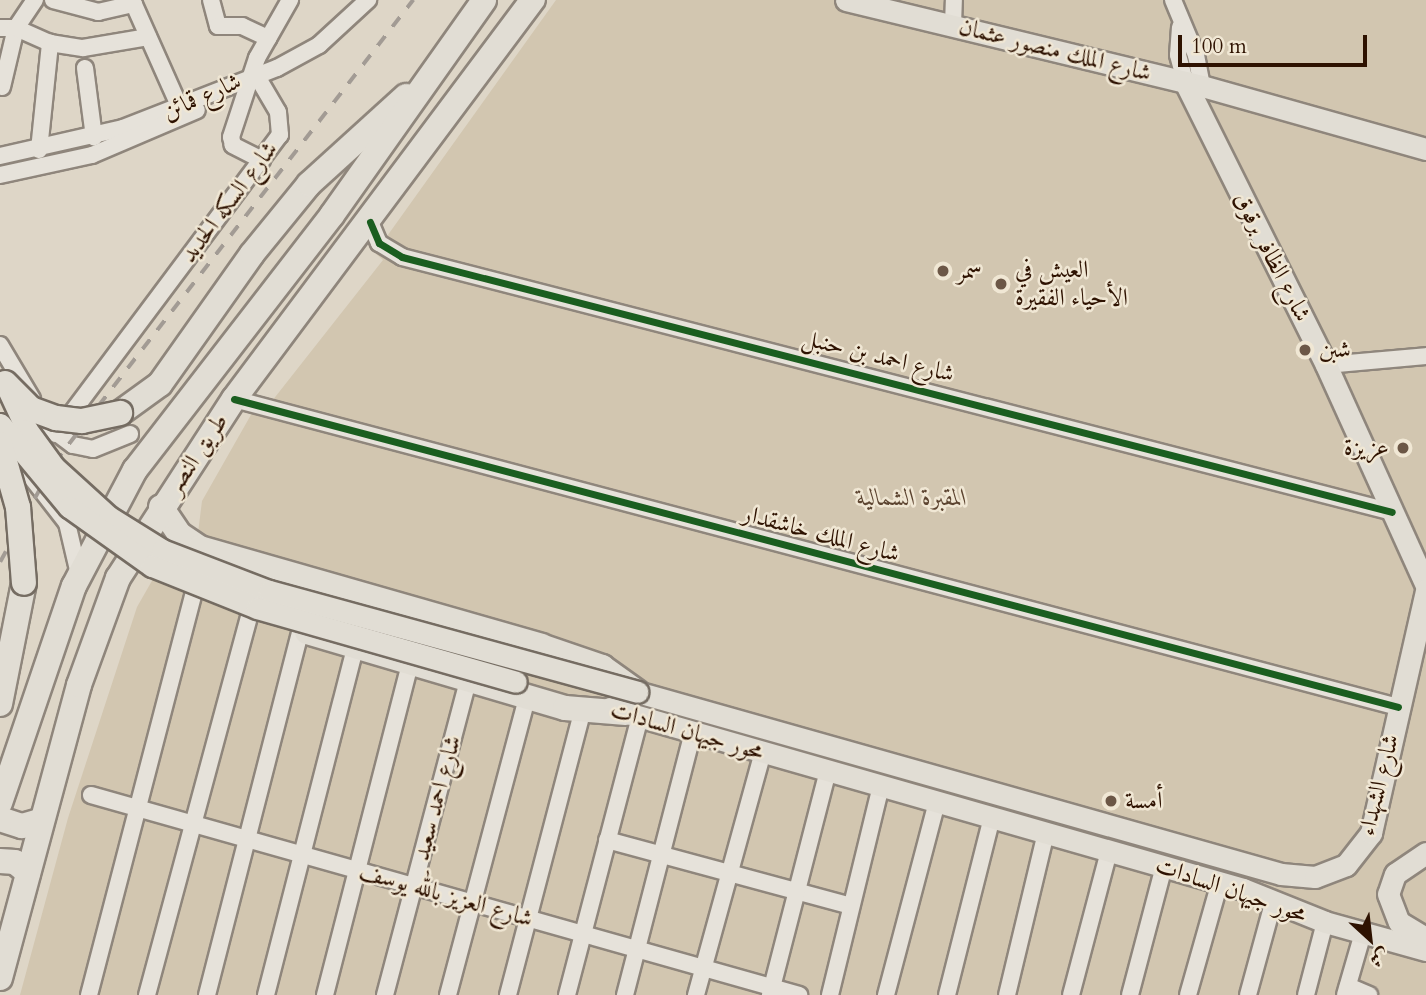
<!DOCTYPE html>
<html>
<head>
<meta charset="utf-8">
<style>
  body { margin:0 }
  #map { position:relative; width:1426px; height:995px; overflow:hidden; background:#ded6c7; font-family:Cardo,Amiri,serif }
  div>[style] { position:absolute }
  .green>* { inset:0; background:#d2c6b0 }
  .roads { filter:drop-shadow(2px 0 #8f867c) drop-shadow(-2px 0 #8f867c) drop-shadow(0 2px #8f867c) drop-shadow(0 -2px #8f867c) }
  .minor>* { height:16px; margin:-8px; padding:0 8px; transform-origin:8px; border-radius:8px; background:#e6e2da }
  .major>* { height:21px; margin:-10.5px; padding:0 10.5px; transform-origin:10.5px; border-radius:10.5px; background:#e1ddd4 }
  .highway>* { height:24px; margin:-12px; padding:0 12px; transform-origin:12px; border-radius:12px; background:#e1ddd4 }
  .rail>* { height:3.5px; margin-top:-1.75px; transform-origin:0; background:repeating-linear-gradient(90deg,#a29b94 0 12px,transparent 0 24px) }
  .bridges { filter:drop-shadow(2px 0 #756c62) drop-shadow(-2px 0 #756c62) drop-shadow(0 2px #756c62) drop-shadow(0 -2px #756c62) }
  .major-bridge>* { height:21px; margin:-10.5px; padding:0 10.5px; transform-origin:10.5px; border-radius:10.5px; background:#e1ddd4 }
  .highway-bridge>* { height:24px; margin:-12px; padding:0 12px; transform-origin:12px; border-radius:12px; background:#e1ddd4 }
  .cycleway>* { height:7px; margin:-3.5px; padding:0 3.5px; transform-origin:3.5px; border-radius:3.5px; background:#1b5e20 }
  .dots>* { width:19px; height:19px; translate:-50% -50%; box-sizing:border-box; border:4px solid #f0e7d4; border-radius:50% }
  span { translate:-50% -50%; white-space:nowrap; text-align:center; line-height:1.15; -webkit-text-stroke:5px #f0e7d4; paint-order:stroke }
  .street-label { font-size:24px; color:#2e1201 }
  .poi-label { font-size:24px; color:#2e1201 }
  .left { translate:0 -50%; text-align:left }
  .right { translate:-100% -50%; text-align:right }
  .park-label { font-size:24px; color:#5c4430; font-style:italic }
  .north { position:absolute; left:1335px; top:904px; width:70px; height:70px; -webkit-text-stroke:5px #f0e7d4; paint-order:stroke; rotate:153deg; font-size:19px; font-weight:700; line-height:28px; text-align:center; color:#2e1201 }
  .north::after { content:''; display:block; margin:auto; width:24px; height:32px; background:#2e1201; clip-path:polygon(50% 0,100% 100%,50% 72%,0 100%) }
  .scale { position:absolute; left:1178px; top:35px; width:189px; height:32px; box-sizing:border-box; border:4px solid #2e1201; border-top:0; padding-left:9px; font-size:21px; line-height:24px; white-space:nowrap; color:#2e1201; -webkit-text-stroke:5px #f0e7d4; paint-order:stroke }
</style>
</head>
<body>
<div id="map">
  <div class="green">
    <div style="clip-path:polygon(556px 0,1426px 0,1426px 995px,20px 995px,68px 818px,137px 607px,153px 579px,198px 533px,202px 501px,252px 413px,261px 415px,383px 260px,375px 253px)"></div>
  </div>
  <div class="roads">
    <div class="minor">
      <div style="left:53px;top:0;width:47px;rotate:14.9deg"></div>
      <div style="left:98px;top:12px;width:37px;rotate:-13deg"></div>
      <div style="left:132px;top:0;width:118px;rotate:66deg"></div>
      <div style="left:211px;top:0;width:27px;rotate:75deg"></div>
      <div style="left:218px;top:26px;width:24px"></div>
      <div style="left:242px;top:26px;width:29px;rotate:25deg"></div>
      <div style="left:1173px;top:0;width:60px;rotate:67.3deg"></div>
      <div style="left:1196px;top:55px;width:32px;rotate:79deg"></div>
      <div style="left:953px;top:25px;width:25px;rotate:-88deg"></div>
      <div style="left:1180px;top:27px;width:28px;rotate:94deg"></div>
      <div style="left:1178px;top:55px;width:28px;rotate:75deg"></div>
      <div style="left:0;top:28px;width:16px"></div>
      <div style="left:16px;top:28px;width:34px;rotate:-56deg"></div>
      <div style="left:85px;top:68px;width:70px;rotate:82.6deg"></div>
      <div style="left:2px;top:87px;width:61px;rotate:-76.7deg"></div>
      <div style="left:16px;top:28px;width:37px;rotate:24deg"></div>
      <div style="left:50px;top:43px;width:33px;rotate:9deg"></div>
      <div style="left:83px;top:48px;width:66px;rotate:-9.6deg"></div>
      <div style="left:39px;top:150px;width:108px;rotate:-84.1deg"></div>
      <div style="left:0;top:156px;width:126px;rotate:-12.8deg"></div>
      <div style="left:123px;top:128px;width:165px;rotate:-21.3deg"></div>
      <div style="left:277px;top:68px;width:48px;rotate:-28.7deg"></div>
      <div style="left:319px;top:45px;width:67px;rotate:-42.6deg"></div>
      <div style="left:262px;top:160px;width:33px;rotate:-153deg"></div>
      <div style="left:233px;top:145px;width:8px;rotate:-104deg"></div>
      <div style="left:231px;top:137px;width:83px;rotate:-71.8deg"></div>
      <div style="left:257px;top:58px;width:67px;rotate:-60.4deg"></div>
      <div style="left:0;top:175px;width:94px;rotate:-12.3deg"></div>
      <div style="left:92px;top:155px;width:114px;rotate:-23.2deg"></div>
      <div style="left:370px;top:222px;width:23px;rotate:67deg"></div>
      <div style="left:379px;top:243px;width:27px;rotate:31deg"></div>
      <div style="left:402px;top:257px;width:1022px;rotate:14.44deg"></div>
      <div style="left:0;top:345px;width:63px;rotate:59.3deg"></div>
      <div style="left:1326px;top:365px;width:100px;rotate:-5.1deg"></div>
      <div style="left:234px;top:399px;width:1204px;rotate:14.82deg"></div>
      <div style="left:49px;top:427px;width:30px;rotate:37deg"></div>
      <div style="left:73px;top:445px;width:20px;rotate:11deg"></div>
      <div style="left:93px;top:449px;width:40px;rotate:-22deg"></div>
      <div style="left:56px;top:434px;width:374px;rotate:-53.2deg"></div>
      <div style="left:280px;top:135px;width:23px;rotate:-95deg"></div>
      <div style="left:278px;top:112px;width:45px;rotate:-120.5deg"></div>
      <div style="left:8px;top:447px;width:96px;rotate:52.2deg"></div>
      <div style="left:67px;top:523px;width:52px;rotate:76.8deg"></div>
      <div style="left:91px;top:795px;width:736px;rotate:15.77deg"></div>
      <div style="left:607px;top:840px;width:253px;rotate:15.1deg"></div>
      <div style="left:1348px;top:986px;width:23px;rotate:23deg"></div>
      <div style="left:89px;top:995px;width:417px;rotate:-75.4deg"></div>
      <div style="left:147px;top:995px;width:397px;rotate:-74.9deg"></div>
      <div style="left:207px;top:995px;width:377px;rotate:-75.6deg"></div>
      <div style="left:266px;top:995px;width:358px;rotate:-75.6deg"></div>
      <div style="left:325px;top:995px;width:342px;rotate:-75.6deg"></div>
      <div style="left:385px;top:995px;width:325px;rotate:-75.2deg"></div>
      <div style="left:448px;top:995px;width:307px;rotate:-75.1deg"></div>
      <div style="left:508px;top:995px;width:293px;rotate:-75.3deg"></div>
      <div style="left:567px;top:995px;width:287px;rotate:-75.3deg"></div>
      <div style="left:625px;top:995px;width:272px;rotate:-75.5deg"></div>
      <div style="left:696px;top:995px;width:252px;rotate:-74.6deg"></div>
      <div style="left:770px;top:995px;width:231px;rotate:-75.5deg"></div>
      <div style="left:830px;top:995px;width:215px;rotate:-76.3deg"></div>
      <div style="left:886px;top:995px;width:200px;rotate:-75.2deg"></div>
      <div style="left:947px;top:995px;width:184px;rotate:-75.8deg"></div>
      <div style="left:1007px;top:995px;width:167px;rotate:-76.5deg"></div>
      <div style="left:1071px;top:995px;width:149px;rotate:-75.2deg"></div>
      <div style="left:1130px;top:995px;width:133px;rotate:-75.2deg"></div>
      <div style="left:1188px;top:995px;width:117px;rotate:-74.2deg"></div>
      <div style="left:1248px;top:995px;width:98px;rotate:-74.7deg"></div>
      <div style="left:1306px;top:995px;width:75px;rotate:-75.4deg"></div>
      <div style="left:1345px;top:995px;width:65px;rotate:-73.8deg"></div>
    </div>
    <div class="major">
      <div style="left:846px;top:0;width:366px;rotate:13.6deg"></div>
      <div style="left:1202px;top:86px;width:233px;rotate:15.7deg"></div>
      <div style="left:1185px;top:82px;width:316px;rotate:63.5deg"></div>
      <div style="left:1326px;top:365px;width:242px;rotate:65.6deg"></div>
      <div style="left:637px;top:692px;width:669px;rotate:15.78deg"></div>
      <div style="left:1281px;top:874px;width:34px;rotate:5deg"></div>
      <div style="left:1315px;top:877px;width:33px;rotate:-21deg"></div>
      <div style="left:1346px;top:865px;width:41px;rotate:-52deg"></div>
      <div style="left:1371px;top:833px;width:249px;rotate:-77.2deg"></div>
      <div style="left:610px;top:708px;width:658px;rotate:15.96deg"></div>
      <div style="left:1243px;top:889px;width:88px;rotate:21.9deg"></div>
      <div style="left:1325px;top:922px;width:105px;rotate:15.5deg"></div>
      <div style="left:1426px;top:853px;width:37px;rotate:146deg"></div>
      <div style="left:1395px;top:874px;width:21px;rotate:109deg"></div>
      <div style="left:1388px;top:894px;width:30px;rotate:69deg"></div>
      <div style="left:1399px;top:922px;width:31px;rotate:31deg"></div>
    </div>
    <div class="highway">
      <div style="left:120px;top:413px;width:49px;rotate:-35.9deg"></div>
      <div style="left:160px;top:384px;width:159px;rotate:-54.7deg"></div>
      <div style="left:252px;top:254px;width:90px;rotate:-50.8deg"></div>
      <div style="left:309px;top:184px;width:131px;rotate:-42.2deg"></div>
      <div style="left:161px;top:507px;width:32px;rotate:56deg"></div>
      <div style="left:179px;top:534px;width:25px;rotate:34deg"></div>
      <div style="left:200px;top:548px;width:355px;rotate:16deg"></div>
      <div style="left:541px;top:646px;width:65px;rotate:19deg"></div>
      <div style="left:602px;top:667px;width:43px;rotate:35.5deg"></div>
      <div style="left:307px;top:632px;width:269px;rotate:16.4deg"></div>
      <div style="left:565px;top:708px;width:61px;rotate:4.7deg"></div>
      <div style="left:0;top:704px;width:123px;rotate:-78.8deg"></div>
      <div style="left:0;top:803px;width:229px;rotate:-71.2deg"></div>
      <div style="left:74px;top:586px;width:131px;rotate:-62.3deg"></div>
      <div style="left:135px;top:470px;width:322px;rotate:-52.3deg"></div>
      <div style="left:332px;top:215px;width:263px;rotate:-54.7deg"></div>
      <div style="left:0;top:819px;width:23px;rotate:18deg"></div>
      <div style="left:22px;top:826px;width:19px;rotate:-16deg"></div>
      <div style="left:0;top:861px;width:15px;rotate:4deg"></div>
      <div style="left:15px;top:862px;width:17px;rotate:40deg"></div>
      <div style="left:0;top:978px;width:303px;rotate:-74.9deg"></div>
      <div style="left:79px;top:685px;width:114px;rotate:-70deg"></div>
      <div style="left:118px;top:578px;width:213px;rotate:-57.1deg"></div>
      <div style="left:234px;top:399px;width:499px;rotate:-53.2deg"></div>
    </div>
  </div>
  <div class="rail">
    <div style="left:0;top:562px;width:113px;rotate:-61.4deg"></div>
    <div style="left:54px;top:463px;width:586px;rotate:-52.21deg"></div>
  </div>
  <div class="bridges">
    <div class="major-bridge">
      <div style="left:7px;top:387px;width:47px;rotate:65.1deg"></div>
      <div style="left:27px;top:430px;width:46px;rotate:53.9deg"></div>
      <div style="left:54px;top:467px;width:74px;rotate:42.3deg"></div>
      <div style="left:109px;top:517px;width:62px;rotate:31.9deg"></div>
      <div style="left:162px;top:550px;width:115px;rotate:21deg"></div>
      <div style="left:269px;top:591px;width:382px;rotate:15.3deg"></div>
      <div style="left:0;top:424px;width:108px;rotate:50.3deg"></div>
      <div style="left:69px;top:507px;width:102px;rotate:35.4deg"></div>
      <div style="left:152px;top:566px;width:113px;rotate:21.8deg"></div>
      <div style="left:257px;top:608px;width:269px;rotate:15.9deg"></div>
    </div>
    <div class="highway-bridge">
      <div style="left:5px;top:383px;width:37px;rotate:45deg"></div>
      <div style="left:31px;top:409px;width:27px;rotate:20deg"></div>
      <div style="left:56px;top:418px;width:26px;rotate:7deg"></div>
      <div style="left:82px;top:421px;width:39px;rotate:-12deg"></div>
      <div style="left:0;top:444px;width:66px;rotate:74.1deg"></div>
      <div style="left:18px;top:507px;width:76px;rotate:85.5deg"></div>
    </div>
  </div>
  <div class="cycleway">
    <div style="left:370px;top:222px;width:23px;rotate:67deg"></div>
    <div style="left:379px;top:243px;width:27px;rotate:31deg"></div>
    <div style="left:402px;top:257px;width:1022px;rotate:14.44deg"></div>
    <div style="left:234px;top:399px;width:1204px;rotate:14.82deg"></div>
  </div>
  <div class="dots">
    <div style="left:943px;top:271px;background:#6c5746"></div>
    <div style="left:1001px;top:284px;background:#6c5746"></div>
    <div style="left:1305px;top:350px;background:#6c5746"></div>
    <div style="left:1403px;top:448px;background:#6c5746"></div>
    <div style="left:1111px;top:801px;background:#6c5746"></div>
  </div>
  <div class="street-label">
    <span style="left:1055px;top:50px;rotate:14deg">شارع الملك منصور عثمان</span>
    <span style="left:202px;top:97px;rotate:-24deg">شارع قمائن</span>
    <span style="left:229px;top:202px;rotate:-53deg">شارع السكه الحديد</span>
    <span style="left:1272px;top:257px;rotate:63deg">شارع الظافر برقوق</span>
    <span style="left:878px;top:356px;rotate:14deg">شارع احمد بن حنبل</span>
    <span style="left:197px;top:454px;rotate:-56deg">طريق النصر</span>
    <span style="left:821px;top:534px;rotate:15deg">شارع الملك خاشقدار</span>
    <span style="left:687px;top:731px;rotate:16deg">محور جيهان السادات</span>
    <span style="left:1379px;top:785px;rotate:-76deg">شارع الشهداء</span>
    <span style="left:437px;top:798px;rotate:-75deg">شارع احمد سعيد</span>
    <span style="left:1231px;top:890px;rotate:19deg">محور جيهان السادات</span>
    <span style="left:446px;top:895px;rotate:16deg">شارع العزيز بالله يوسف</span>
  </div>
  <div class="poi-label">
    <span class="left" style="left:1015px;top:284px">العيش في<br>الأحياء الفقيرة</span>
    <span class="left" style="left:957px;top:271px">سمر</span>
    <span class="left" style="left:1319px;top:350px">شبن</span>
    <span class="right" style="left:1389px;top:448px">عزيزة</span>
    <span class="left" style="left:1125px;top:801px">أمسة</span>
  </div>
  <div class="park-label">
    <span style="left:912px;top:498px">المقبرة الشمالية</span>
  </div>
  <div class="north">ش</div>
  <div class="scale">100 m</div>
</div>
</body>
</html>
